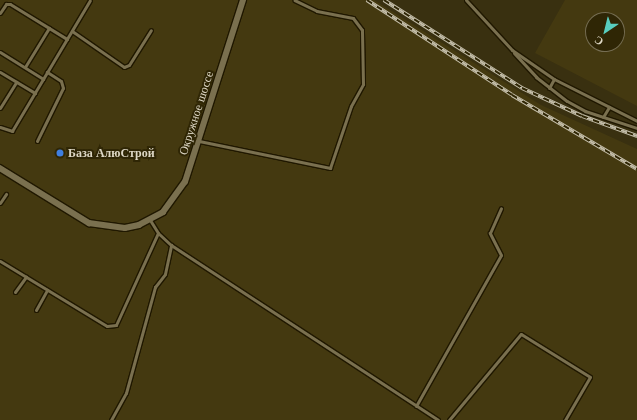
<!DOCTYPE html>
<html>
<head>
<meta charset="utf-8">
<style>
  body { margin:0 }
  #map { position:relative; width:637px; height:420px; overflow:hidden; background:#393010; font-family:"Libre Baskerville",serif }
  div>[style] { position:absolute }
  .built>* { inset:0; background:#443910 }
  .roads { filter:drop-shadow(1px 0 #201800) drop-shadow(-1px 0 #201800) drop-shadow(0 1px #201800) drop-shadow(0 -1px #201800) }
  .lane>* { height:3px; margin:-1.5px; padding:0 1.5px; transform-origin:1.5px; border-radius:1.5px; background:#7a704f }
  .street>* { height:5.5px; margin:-2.75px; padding:0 2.75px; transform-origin:2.75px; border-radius:2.75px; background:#7a704f }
  .rail>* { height:3.5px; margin-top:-1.75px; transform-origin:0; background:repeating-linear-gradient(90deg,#2f2605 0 6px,#c3bda9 0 12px); box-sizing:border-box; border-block:1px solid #c3bda9 }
  .dots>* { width:11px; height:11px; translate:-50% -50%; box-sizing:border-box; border:2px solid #2f2605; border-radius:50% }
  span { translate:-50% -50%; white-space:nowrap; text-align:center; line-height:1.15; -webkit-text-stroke:4px #2f2605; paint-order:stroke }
  .street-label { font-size:12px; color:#ddd7c5 }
  .poi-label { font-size:12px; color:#ddd7c5; font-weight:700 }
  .left { translate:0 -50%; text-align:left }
  .north { position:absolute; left:585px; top:12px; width:40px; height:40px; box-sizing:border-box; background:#2f2605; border:1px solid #756d52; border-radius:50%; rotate:215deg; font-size:11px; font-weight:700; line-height:16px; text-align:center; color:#ddd7c5 }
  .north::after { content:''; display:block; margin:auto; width:14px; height:18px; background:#58cebf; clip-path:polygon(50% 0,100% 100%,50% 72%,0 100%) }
</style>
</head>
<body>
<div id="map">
  <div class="built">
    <div style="clip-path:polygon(0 0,374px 0,541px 105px,637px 149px,637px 420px,0 420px)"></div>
    <div style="clip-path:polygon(evenodd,565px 0,637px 0,637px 106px,535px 53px,565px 0,593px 20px,617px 20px,617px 44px,593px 44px,593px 20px)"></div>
  </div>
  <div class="roads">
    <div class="lane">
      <div style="left:466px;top:0;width:68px;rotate:47.4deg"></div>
      <div style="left:512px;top:50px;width:51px;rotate:34.6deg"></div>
      <div style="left:554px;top:79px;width:93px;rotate:26.8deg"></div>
      <div style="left:0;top:13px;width:11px;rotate:-56deg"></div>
      <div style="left:6px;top:4px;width:4px"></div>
      <div style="left:10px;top:4px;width:67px;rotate:31.6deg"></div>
      <div style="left:72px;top:31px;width:63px;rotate:34.7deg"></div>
      <div style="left:124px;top:67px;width:5px;rotate:-22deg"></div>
      <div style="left:129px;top:65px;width:41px;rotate:-57.8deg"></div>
      <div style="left:0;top:52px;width:51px;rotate:32.1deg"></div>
      <div style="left:514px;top:53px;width:33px;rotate:47deg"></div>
      <div style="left:536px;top:77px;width:39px;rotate:38deg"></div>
      <div style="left:567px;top:101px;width:21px;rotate:29deg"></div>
      <div style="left:585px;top:111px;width:55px;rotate:18.1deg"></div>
      <div style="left:25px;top:67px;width:46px;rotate:-58.4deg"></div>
      <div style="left:0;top:72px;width:41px;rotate:31deg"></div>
      <div style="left:549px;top:88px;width:10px;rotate:-61deg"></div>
      <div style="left:0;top:108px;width:31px;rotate:-58deg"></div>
      <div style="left:603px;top:117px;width:12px;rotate:-59deg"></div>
      <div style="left:0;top:127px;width:13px;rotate:18deg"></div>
      <div style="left:12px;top:131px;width:152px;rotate:-59.2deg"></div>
      <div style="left:37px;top:141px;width:59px;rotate:-63.9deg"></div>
      <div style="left:63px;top:88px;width:7px;rotate:-106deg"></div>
      <div style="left:61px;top:81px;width:17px;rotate:-147deg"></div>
      <div style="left:199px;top:141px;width:134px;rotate:11.6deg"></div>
      <div style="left:330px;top:168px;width:65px;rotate:-71.3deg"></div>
      <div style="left:351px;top:106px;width:25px;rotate:-61deg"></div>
      <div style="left:363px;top:84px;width:54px;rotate:-91.1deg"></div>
      <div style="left:362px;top:30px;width:15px;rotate:-127deg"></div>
      <div style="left:353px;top:18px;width:37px;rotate:-169deg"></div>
      <div style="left:317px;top:11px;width:25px;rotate:-154deg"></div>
      <div style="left:0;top:203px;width:11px;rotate:-56deg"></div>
      <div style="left:150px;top:220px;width:15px;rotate:58deg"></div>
      <div style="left:158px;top:233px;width:18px;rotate:43deg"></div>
      <div style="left:171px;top:245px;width:319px;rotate:33.2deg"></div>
      <div style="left:0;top:261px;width:125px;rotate:31.3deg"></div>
      <div style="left:107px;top:326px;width:9px;rotate:-6deg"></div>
      <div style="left:116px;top:325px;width:101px;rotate:-65.5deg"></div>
      <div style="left:15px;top:292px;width:19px;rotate:-54deg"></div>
      <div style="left:36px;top:310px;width:23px;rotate:-61deg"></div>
      <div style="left:416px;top:406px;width:173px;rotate:-60.6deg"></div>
      <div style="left:501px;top:255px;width:25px;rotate:-117deg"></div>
      <div style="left:490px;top:233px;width:27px;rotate:-66deg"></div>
      <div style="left:111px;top:420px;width:31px;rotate:-61deg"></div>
      <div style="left:126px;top:393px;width:110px;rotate:-74.7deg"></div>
      <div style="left:155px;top:287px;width:16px;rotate:-52deg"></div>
      <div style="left:165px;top:274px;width:30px;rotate:-78deg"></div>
      <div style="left:449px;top:420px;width:112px;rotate:-50.1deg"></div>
      <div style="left:521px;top:334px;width:81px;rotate:31.9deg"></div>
      <div style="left:590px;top:377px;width:50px;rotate:120.2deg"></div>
    </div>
    <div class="street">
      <div style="left:0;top:168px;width:105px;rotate:31.7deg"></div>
      <div style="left:89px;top:223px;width:36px;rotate:8deg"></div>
      <div style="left:125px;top:228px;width:14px;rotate:-12deg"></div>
      <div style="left:139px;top:225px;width:27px;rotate:-28deg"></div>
      <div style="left:163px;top:212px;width:37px;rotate:-54deg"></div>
      <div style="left:185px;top:182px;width:191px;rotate:-72.3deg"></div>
    </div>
  </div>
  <div class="rail">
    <div style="left:367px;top:0;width:173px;rotate:33.2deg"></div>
    <div style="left:512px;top:95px;width:145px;rotate:30.6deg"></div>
    <div style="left:384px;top:0;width:164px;rotate:32.5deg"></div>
    <div style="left:522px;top:88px;width:66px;rotate:25deg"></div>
    <div style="left:582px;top:116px;width:59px;rotate:20deg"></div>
  </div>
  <div class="dots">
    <div style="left:60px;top:153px;background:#3f7fe0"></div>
  </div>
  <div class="street-label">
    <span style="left:196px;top:113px;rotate:-72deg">Окружное шоссе</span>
  </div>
  <div class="poi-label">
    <span class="left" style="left:68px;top:153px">База АлюСтрой</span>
  </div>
  <div class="north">С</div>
</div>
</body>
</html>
